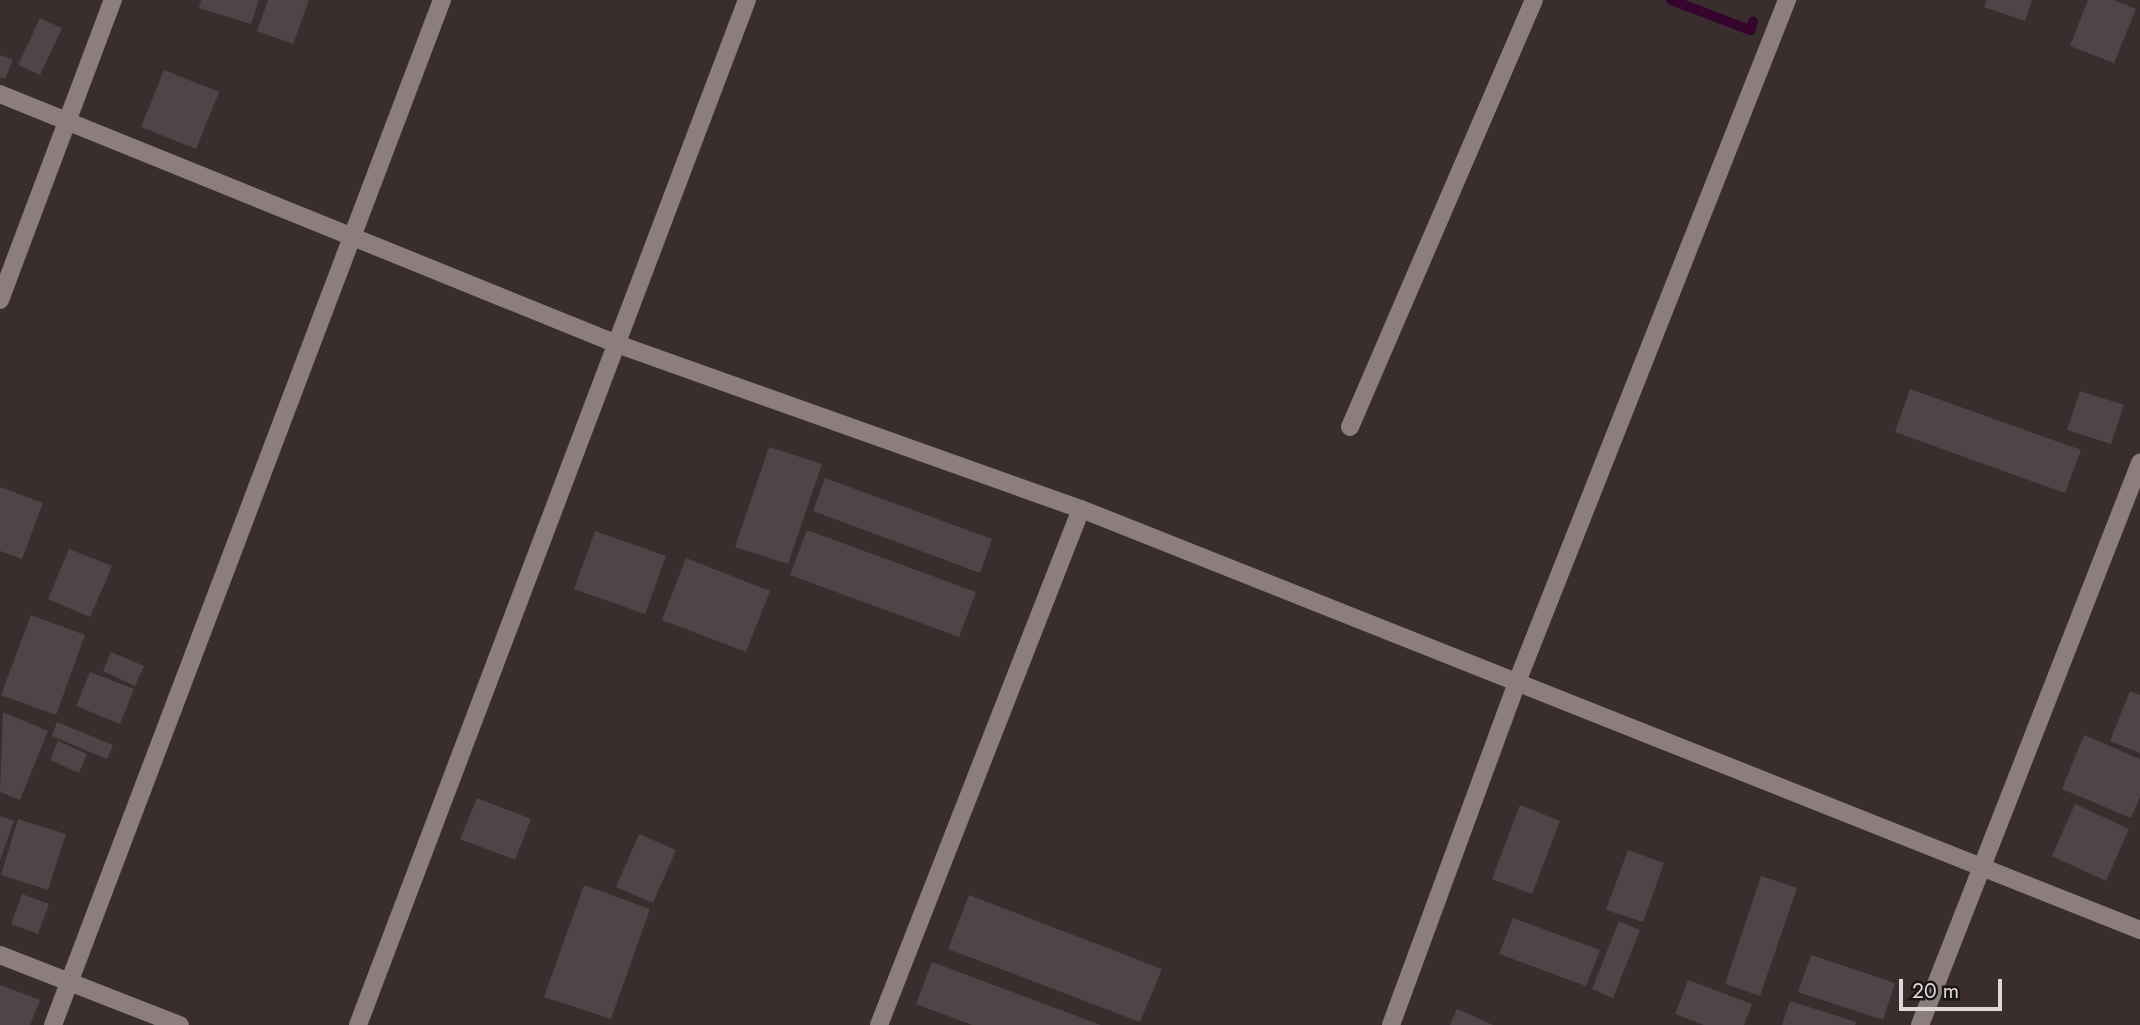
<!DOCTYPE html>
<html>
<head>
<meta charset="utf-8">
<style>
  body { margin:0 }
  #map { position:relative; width:2140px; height:1025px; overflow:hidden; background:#392d2d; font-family:Jost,sans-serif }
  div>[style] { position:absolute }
  .stream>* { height:10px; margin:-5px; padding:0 5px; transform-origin:5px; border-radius:5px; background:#36052d }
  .building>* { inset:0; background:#514448 }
  .minor>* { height:18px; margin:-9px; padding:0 9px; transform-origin:9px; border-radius:9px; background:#8c7e7e }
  span { translate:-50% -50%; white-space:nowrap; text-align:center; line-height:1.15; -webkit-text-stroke:5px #1c1717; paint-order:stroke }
  .scale { position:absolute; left:1899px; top:979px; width:103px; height:32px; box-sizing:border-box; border:4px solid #e0d8d8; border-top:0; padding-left:9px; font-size:21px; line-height:24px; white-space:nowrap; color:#e0d8d8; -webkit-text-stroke:5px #1c1717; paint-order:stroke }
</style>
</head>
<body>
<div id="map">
  <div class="stream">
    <div style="left:1671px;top:0;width:85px;rotate:20.8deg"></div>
    <div style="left:1750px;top:30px;width:9px;rotate:-69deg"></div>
  </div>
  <div class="building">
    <div style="clip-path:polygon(201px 0,259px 0,251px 24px,199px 8px)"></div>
    <div style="clip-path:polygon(268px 0,309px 0,293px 44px,257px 31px)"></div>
    <div style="clip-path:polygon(1987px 0,2032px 0,2025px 21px,1984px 7px)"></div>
    <div style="clip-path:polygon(2088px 0,2113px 0,2136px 9px,2114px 63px,2070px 46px)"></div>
    <div style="clip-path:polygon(40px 18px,62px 28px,40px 75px,18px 65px)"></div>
    <div style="clip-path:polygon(0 55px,13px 60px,5px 79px,0 77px)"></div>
    <div style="clip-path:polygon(164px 70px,219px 92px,196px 149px,141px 127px)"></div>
    <div style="clip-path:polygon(1910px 389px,2081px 450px,2065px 493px,1895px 432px)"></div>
    <div style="clip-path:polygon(2080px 391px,2124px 405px,2111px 444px,2067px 430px)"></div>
    <div style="clip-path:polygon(769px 447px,822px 464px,788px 564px,735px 547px)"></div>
    <div style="clip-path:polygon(825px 478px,992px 539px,980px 573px,813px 511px)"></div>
    <div style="clip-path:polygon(0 487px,43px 503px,22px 559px,0 551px)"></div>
    <div style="clip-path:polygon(807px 530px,976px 592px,959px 637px,790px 575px)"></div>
    <div style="clip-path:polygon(595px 531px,666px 556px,645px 614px,574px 589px)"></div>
    <div style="clip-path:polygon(69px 549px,112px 566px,90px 617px,48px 599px)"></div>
    <div style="clip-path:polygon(686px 558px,770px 591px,746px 652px,662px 620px)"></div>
    <div style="clip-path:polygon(31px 615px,85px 635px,56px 715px,1px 695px)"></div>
    <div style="clip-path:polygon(111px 652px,144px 666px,135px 686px,103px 671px)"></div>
    <div style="clip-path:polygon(90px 672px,134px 689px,120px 724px,76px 706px)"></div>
    <div style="clip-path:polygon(2130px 691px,2140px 695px,2140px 753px,2110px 741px)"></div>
    <div style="clip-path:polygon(3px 712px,48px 731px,20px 800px,0 792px)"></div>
    <div style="clip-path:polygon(57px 722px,113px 745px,107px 759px,52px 736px)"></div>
    <div style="clip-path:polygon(2084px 735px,2140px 759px,2140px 797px,2131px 818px,2062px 789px)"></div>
    <div style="clip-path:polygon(58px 741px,87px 754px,79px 773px,50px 760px)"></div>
    <div style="clip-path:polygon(477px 798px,531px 819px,515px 860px,460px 839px)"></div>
    <div style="clip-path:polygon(2075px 804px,2129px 829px,2106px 881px,2052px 856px)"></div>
    <div style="clip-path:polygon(1520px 805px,1560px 821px,1532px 894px,1492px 879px)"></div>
    <div style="clip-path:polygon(0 816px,14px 821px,0 860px)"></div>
    <div style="clip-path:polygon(18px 819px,66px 834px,48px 890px,1px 875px)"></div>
    <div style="clip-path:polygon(639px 834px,676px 850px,653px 903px,616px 887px)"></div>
    <div style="clip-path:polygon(1628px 850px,1664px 863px,1643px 922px,1606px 910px)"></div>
    <div style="clip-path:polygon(1761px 876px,1797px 888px,1760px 996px,1725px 984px)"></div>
    <div style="clip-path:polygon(584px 885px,650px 909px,611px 1019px,544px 997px)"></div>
    <div style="clip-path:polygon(22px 894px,49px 904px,38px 934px,11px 924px)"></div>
    <div style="clip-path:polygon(969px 895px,1162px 969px,1140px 1022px,948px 949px)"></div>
    <div style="clip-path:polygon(1513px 918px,1600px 950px,1586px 986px,1499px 954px)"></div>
    <div style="clip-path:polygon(1619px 921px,1640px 930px,1613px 998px,1592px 989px)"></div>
    <div style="clip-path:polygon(1811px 955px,1895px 983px,1883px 1020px,1798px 992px)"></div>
    <div style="clip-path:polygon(932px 962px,1101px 1025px,972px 1025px,916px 1004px)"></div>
    <div style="clip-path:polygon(1688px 980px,1752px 1004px,1744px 1025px,1704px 1025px,1675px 1014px)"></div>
    <div style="clip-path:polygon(0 985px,40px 1000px,30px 1025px,0 1025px)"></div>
    <div style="clip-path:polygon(1790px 1001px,1856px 1022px,1855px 1025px,1782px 1025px)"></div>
    <div style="clip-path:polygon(1457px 1009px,1493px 1025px,1450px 1025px)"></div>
  </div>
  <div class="minor">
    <div style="left:0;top:94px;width:666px;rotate:22.06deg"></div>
    <div style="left:617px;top:344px;width:492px;rotate:19.6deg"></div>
    <div style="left:1081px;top:509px;width:1140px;rotate:21.68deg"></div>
    <div style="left:0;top:300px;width:321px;rotate:-69.4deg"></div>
    <div style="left:1350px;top:427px;width:465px;rotate:-66.7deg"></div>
    <div style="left:0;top:955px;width:193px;rotate:21.3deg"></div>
    <div style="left:53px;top:1025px;width:1096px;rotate:-69.22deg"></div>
    <div style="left:358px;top:1025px;width:1096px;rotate:-69.22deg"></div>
    <div style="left:879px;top:1025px;width:554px;rotate:-68.62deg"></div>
    <div style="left:1391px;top:1025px;width:365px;rotate:-69.8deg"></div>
    <div style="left:1517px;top:682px;width:734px;rotate:-68.4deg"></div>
    <div style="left:1920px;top:1025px;width:604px;rotate:-68.62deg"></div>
  </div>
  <div class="scale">20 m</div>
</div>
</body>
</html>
